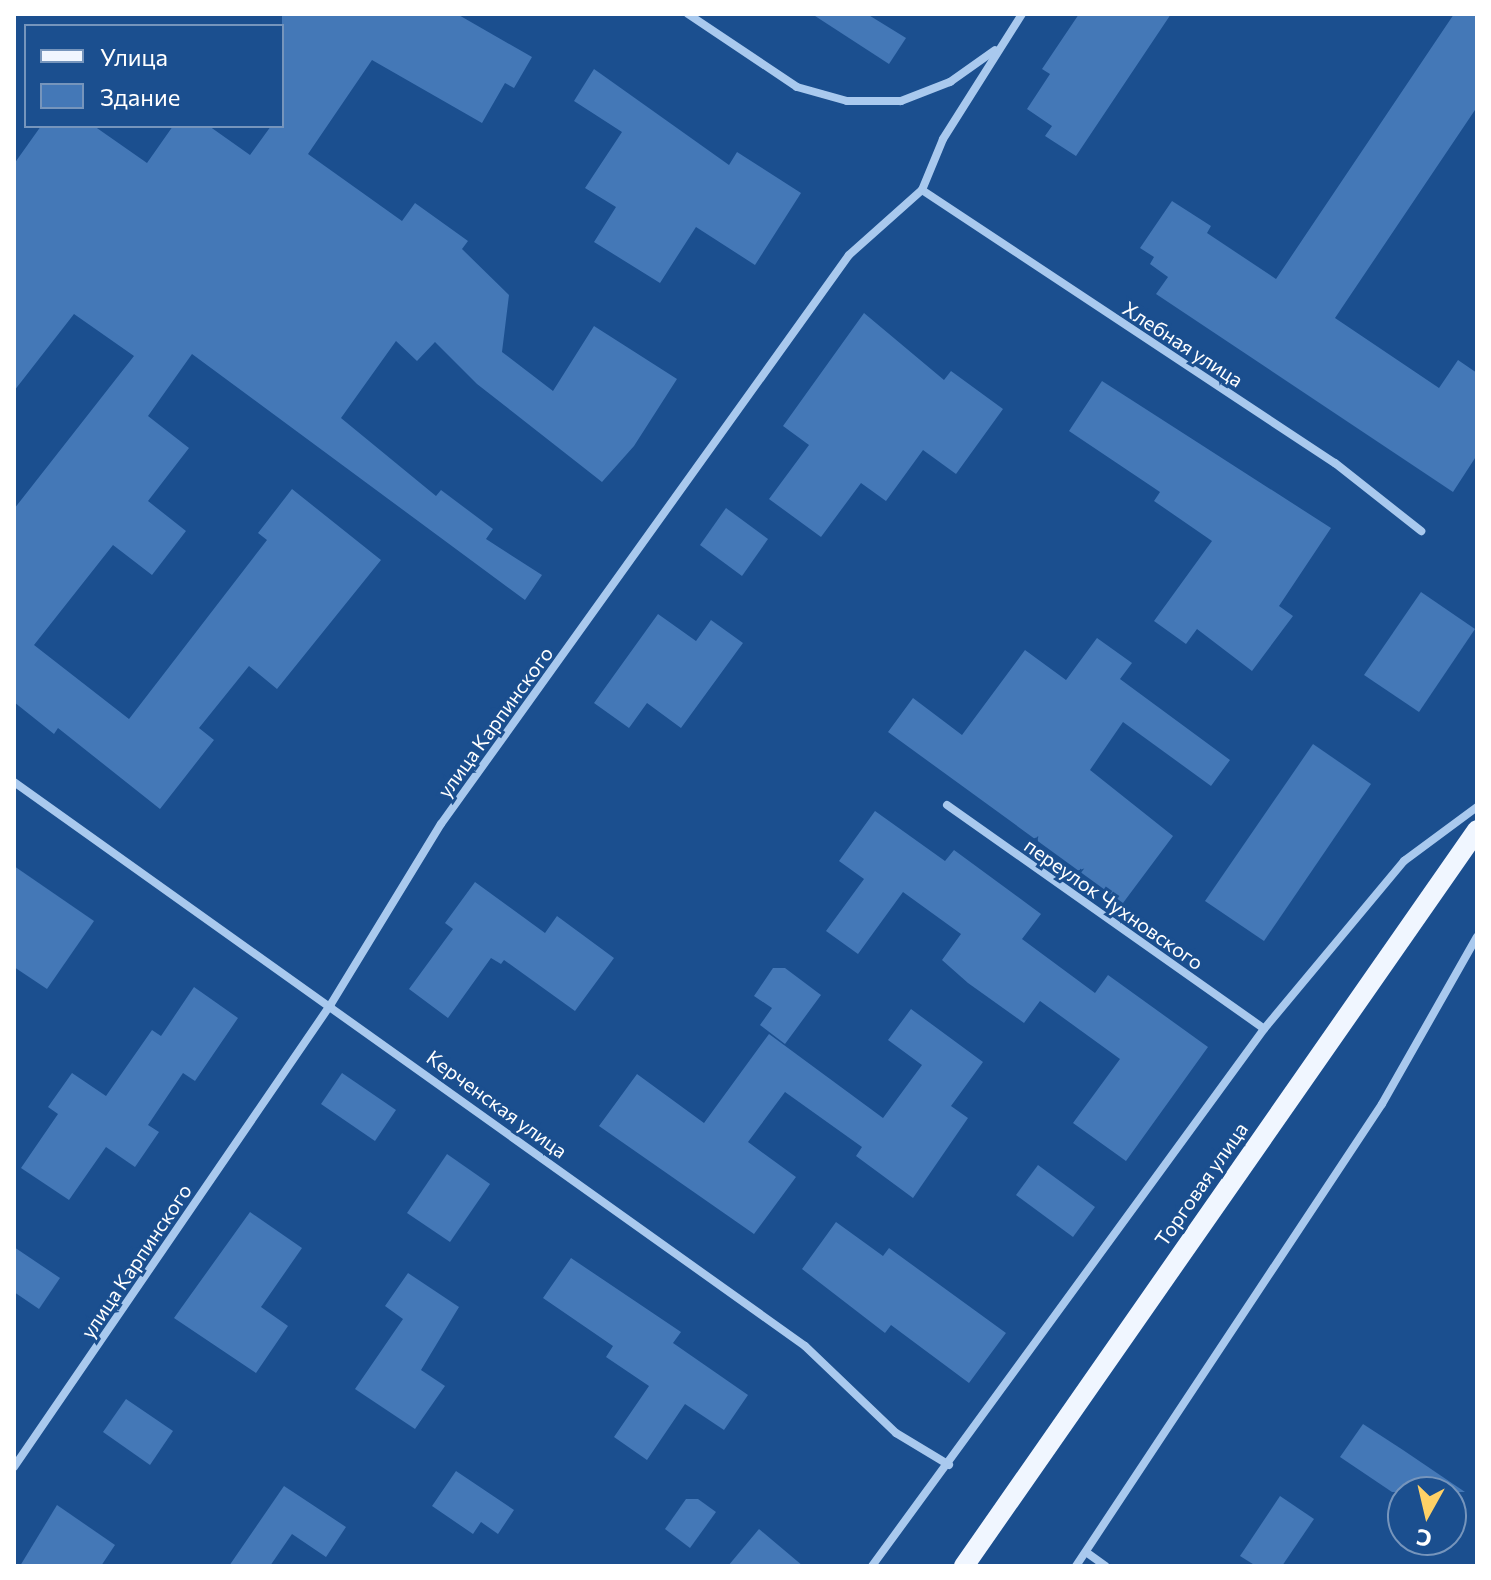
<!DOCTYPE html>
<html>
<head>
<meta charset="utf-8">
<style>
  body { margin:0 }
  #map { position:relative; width:1491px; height:1580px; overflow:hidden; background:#1b4f8f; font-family:Commissioner,sans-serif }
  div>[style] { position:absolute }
  .building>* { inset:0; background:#4478b7 }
  .minor>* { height:8px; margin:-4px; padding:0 4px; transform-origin:4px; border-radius:4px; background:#a9c9ee }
  .primary>* { height:20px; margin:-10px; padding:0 10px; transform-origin:10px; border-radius:10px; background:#f0f6ff }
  span { translate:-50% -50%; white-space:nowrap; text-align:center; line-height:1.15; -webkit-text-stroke:6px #1b4f8f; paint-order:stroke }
  .street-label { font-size:20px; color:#fff }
  .frame { position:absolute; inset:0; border:16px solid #fff; pointer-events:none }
  .legend { position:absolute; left:24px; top:24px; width:260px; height:104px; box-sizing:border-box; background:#1b4f8f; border:2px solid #7695bc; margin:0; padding:10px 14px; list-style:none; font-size:24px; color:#fff }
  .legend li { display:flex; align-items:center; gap:16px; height:40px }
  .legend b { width:40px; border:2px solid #7695bc }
  .north { position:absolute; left:1387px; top:1476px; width:80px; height:80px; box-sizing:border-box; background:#1b4f8f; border:2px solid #7695bc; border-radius:50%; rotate:188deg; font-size:22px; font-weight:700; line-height:32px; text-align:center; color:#fff }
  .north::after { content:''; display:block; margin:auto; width:28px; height:36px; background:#ffd166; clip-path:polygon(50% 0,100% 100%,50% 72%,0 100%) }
</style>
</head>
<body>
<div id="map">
  <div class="building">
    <div style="clip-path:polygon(282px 14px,457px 14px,532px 57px,514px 88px,505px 83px,482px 123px,372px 60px,308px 154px,402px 221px,415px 203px,468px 241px,462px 249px,509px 295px,502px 352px,553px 391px,594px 326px,677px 379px,634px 446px,602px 482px,477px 384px,435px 342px,417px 361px,396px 341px,341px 418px,436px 496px,441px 490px,493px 529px,486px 539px,542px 575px,525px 600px,192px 354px,148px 416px,189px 448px,148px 501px,186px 531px,152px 575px,113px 545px,34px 645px,129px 719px,267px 540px,258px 533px,292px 489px,381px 560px,277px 689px,249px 666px,199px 728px,214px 740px,160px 809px,58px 728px,54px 734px,14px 702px,14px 509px,134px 356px,74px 314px,14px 391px,14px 164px,41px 126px,94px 126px,147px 163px,173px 126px,209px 126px,250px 155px,271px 126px,282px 126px)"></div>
    <div style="clip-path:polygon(812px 14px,867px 14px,906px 38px,889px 64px)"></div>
    <div style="clip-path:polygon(1079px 14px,1171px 14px,1076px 156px,1045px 136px,1052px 126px,1027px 109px,1050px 74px,1042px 69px)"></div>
    <div style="clip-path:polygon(1454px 14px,1477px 14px,1477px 107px,1335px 318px,1439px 388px,1458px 360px,1477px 373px,1477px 455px,1453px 492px,1156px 294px,1168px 277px,1150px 264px,1154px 257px,1140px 248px,1172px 201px,1211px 226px,1207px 233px,1276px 279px)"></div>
    <div style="clip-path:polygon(594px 69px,729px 165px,737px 152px,801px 193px,755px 265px,696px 227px,660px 283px,594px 242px,616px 207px,585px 188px,622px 132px,574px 101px)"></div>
    <div style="clip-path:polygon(864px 313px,944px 380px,951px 371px,1003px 409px,956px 474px,923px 450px,886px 501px,861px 483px,821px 537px,769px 499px,809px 445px,783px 426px)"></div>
    <div style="clip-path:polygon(1102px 381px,1331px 528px,1279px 606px,1293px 616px,1252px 671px,1197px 629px,1186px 644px,1154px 621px,1212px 541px,1154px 501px,1160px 492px,1069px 431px)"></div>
    <div style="clip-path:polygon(726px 508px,768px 539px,742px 576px,700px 545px)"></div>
    <div style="clip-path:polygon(1421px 592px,1475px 629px,1419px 712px,1364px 675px)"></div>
    <div style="clip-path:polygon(658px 614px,696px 641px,711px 620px,743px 643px,681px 728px,647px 703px,629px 728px,594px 703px)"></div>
    <div style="clip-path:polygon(1097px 638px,1132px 663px,1120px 679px,1230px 760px,1211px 786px,1123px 722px,1090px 770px,1173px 836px,1123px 903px,888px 732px,913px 698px,962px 735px,1025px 650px,1066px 680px)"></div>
    <div style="clip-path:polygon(1313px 744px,1371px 784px,1264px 941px,1205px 901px)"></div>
    <div style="clip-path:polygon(875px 811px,945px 861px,954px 850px,1041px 914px,1022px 939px,1095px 993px,1108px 975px,1208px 1047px,1126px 1161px,1073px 1123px,1120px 1059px,1040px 1001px,1024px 1023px,968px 983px,942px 960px,961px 934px,903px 892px,858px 954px,826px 931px,864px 879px,839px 861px)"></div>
    <div style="clip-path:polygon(14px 866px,94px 921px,47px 989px,14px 967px)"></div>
    <div style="clip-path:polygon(475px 882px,545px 933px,557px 916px,614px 958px,575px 1011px,504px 960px,501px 964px,491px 958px,448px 1018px,409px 989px,453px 929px,445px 923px)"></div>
    <div style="clip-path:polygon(773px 968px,785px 968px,821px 995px,785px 1044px,760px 1025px,772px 1008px,754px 996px)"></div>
    <div style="clip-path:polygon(194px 987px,238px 1018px,195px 1081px,183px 1073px,148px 1125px,159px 1132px,135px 1167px,106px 1147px,69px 1200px,21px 1168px,58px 1114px,48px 1107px,72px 1073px,106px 1096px,152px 1030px,161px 1036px)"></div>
    <div style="clip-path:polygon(911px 1009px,983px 1062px,951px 1106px,968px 1118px,913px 1198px,856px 1156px,862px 1147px,785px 1092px,748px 1142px,796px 1177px,754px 1234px,599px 1126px,637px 1074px,704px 1123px,769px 1034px,883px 1118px,922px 1065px,888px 1040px)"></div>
    <div style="clip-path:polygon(342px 1073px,396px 1110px,375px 1141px,321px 1104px)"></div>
    <div style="clip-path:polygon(447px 1154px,490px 1184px,450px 1242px,407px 1213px)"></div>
    <div style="clip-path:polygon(1038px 1165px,1095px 1207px,1073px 1237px,1016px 1195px)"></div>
    <div style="clip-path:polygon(250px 1212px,302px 1248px,261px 1307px,288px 1326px,256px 1373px,174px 1318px)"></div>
    <div style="clip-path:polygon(836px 1222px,883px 1256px,889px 1248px,1006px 1333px,969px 1383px,891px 1325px,885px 1333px,802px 1269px)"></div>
    <div style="clip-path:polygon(14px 1247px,60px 1278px,39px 1309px,14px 1292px)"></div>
    <div style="clip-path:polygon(571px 1258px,681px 1332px,673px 1343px,748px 1395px,724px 1430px,685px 1404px,647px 1460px,614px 1437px,649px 1386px,606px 1357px,613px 1346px,543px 1298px)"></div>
    <div style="clip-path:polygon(408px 1273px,459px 1307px,421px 1370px,445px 1386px,415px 1429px,355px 1389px,403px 1319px,385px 1306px)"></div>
    <div style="clip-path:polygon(126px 1399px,173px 1431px,150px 1465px,103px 1432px)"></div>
    <div style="clip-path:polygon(1363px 1424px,1403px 1450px,1465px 1492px,1392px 1492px,1340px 1457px)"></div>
    <div style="clip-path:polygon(456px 1471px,514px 1510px,498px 1534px,481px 1522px,473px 1534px,432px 1506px)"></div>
    <div style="clip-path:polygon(284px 1486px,346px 1527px,326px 1557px,292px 1534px,270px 1566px,229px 1566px)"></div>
    <div style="clip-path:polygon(1280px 1496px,1314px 1519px,1282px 1566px,1256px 1566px,1240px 1556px)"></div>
    <div style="clip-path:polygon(686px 1499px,698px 1499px,716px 1512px,690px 1548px,665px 1529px)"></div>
    <div style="clip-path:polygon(57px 1505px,115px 1545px,101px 1566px,20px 1566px)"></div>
    <div style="clip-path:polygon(759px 1529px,803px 1566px,728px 1566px)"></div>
  </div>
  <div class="minor">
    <div style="left:688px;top:14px;width:131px;rotate:33.8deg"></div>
    <div style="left:797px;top:87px;width:52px;rotate:15.6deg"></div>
    <div style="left:847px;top:101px;width:54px"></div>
    <div style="left:901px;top:101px;width:53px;rotate:-21.2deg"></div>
    <div style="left:950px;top:82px;width:55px;rotate:-35.4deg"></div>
    <div style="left:922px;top:190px;width:495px;rotate:33.5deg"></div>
    <div style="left:1335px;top:463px;width:110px;rotate:38.3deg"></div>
    <div style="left:14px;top:782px;width:971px;rotate:35.49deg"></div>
    <div style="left:805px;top:1346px;width:126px;rotate:43.7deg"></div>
    <div style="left:896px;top:1433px;width:62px;rotate:31.1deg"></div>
    <div style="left:947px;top:805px;width:388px;rotate:35.2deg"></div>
    <div style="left:14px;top:1467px;width:561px;rotate:-55.6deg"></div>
    <div style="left:331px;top:1004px;width:211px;rotate:-58.6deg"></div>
    <div style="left:441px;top:824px;width:700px;rotate:-54.36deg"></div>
    <div style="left:849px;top:255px;width:98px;rotate:-41.7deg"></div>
    <div style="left:922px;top:190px;width:55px;rotate:-67.6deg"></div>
    <div style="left:943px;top:139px;width:148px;rotate:-57.7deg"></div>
    <div style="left:1086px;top:1552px;width:24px;rotate:36deg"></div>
    <div style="left:872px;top:1566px;width:665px;rotate:-53.87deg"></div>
    <div style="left:1264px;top:1029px;width:219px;rotate:-50.2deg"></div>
    <div style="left:1404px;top:861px;width:91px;rotate:-36.5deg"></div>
    <div style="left:1076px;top:1566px;width:554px;rotate:-56.48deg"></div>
    <div style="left:1382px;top:1104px;width:192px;rotate:-60.4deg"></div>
  </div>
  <div class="primary">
    <div style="left:964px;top:1566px;width:897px;rotate:-55.12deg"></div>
  </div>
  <div class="street-label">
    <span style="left:1183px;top:344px;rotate:33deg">Хлебная улица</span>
    <span style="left:495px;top:722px;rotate:-54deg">улица Карпинского</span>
    <span style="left:1114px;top:904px;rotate:35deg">переулок Чухновского</span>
    <span style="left:497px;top:1104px;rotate:36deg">Керченская улица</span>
    <span style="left:1201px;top:1184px;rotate:-55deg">Торговая улица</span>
    <span style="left:136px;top:1261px;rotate:-56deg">улица Карпинского</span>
  </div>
  <div class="frame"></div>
  <ul class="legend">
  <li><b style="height:10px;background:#f0f6ff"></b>Улица</li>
  <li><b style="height:22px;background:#4478b7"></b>Здание</li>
  </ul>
  <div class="north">С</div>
</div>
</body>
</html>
